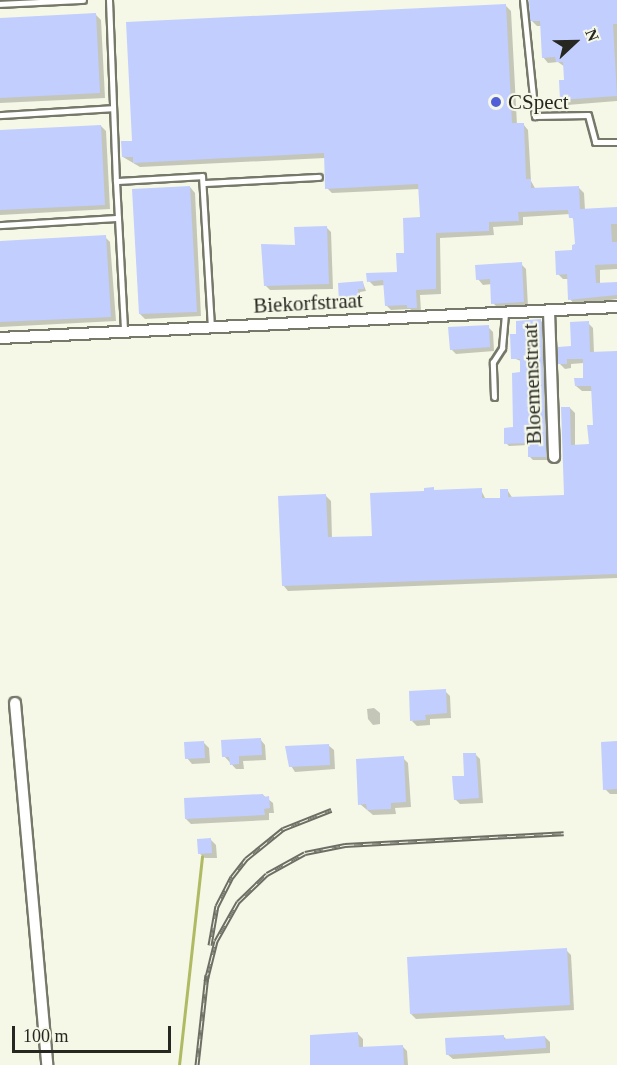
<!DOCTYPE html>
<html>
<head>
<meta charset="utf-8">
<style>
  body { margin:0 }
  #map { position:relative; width:617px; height:1065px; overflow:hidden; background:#f5f8e7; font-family:Georgia,serif }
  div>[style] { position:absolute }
  .shadow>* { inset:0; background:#0003 }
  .stream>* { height:3px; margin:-1.5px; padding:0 1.5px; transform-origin:1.5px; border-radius:1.5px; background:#b0ba62 }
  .building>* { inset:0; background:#c2cefe }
  .roads { filter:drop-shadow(2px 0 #767869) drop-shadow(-2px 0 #767869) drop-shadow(0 2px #767869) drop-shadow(0 -2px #767869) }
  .service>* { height:5px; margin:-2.5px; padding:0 2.5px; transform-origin:2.5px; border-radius:2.5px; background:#fff }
  .minor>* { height:10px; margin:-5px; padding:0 5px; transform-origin:5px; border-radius:5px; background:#fff }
  .rail>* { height:5px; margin-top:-2.5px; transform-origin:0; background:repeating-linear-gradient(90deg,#f5f8e7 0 9px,#6d6f65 0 18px); box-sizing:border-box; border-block:2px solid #6d6f65 }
  .dots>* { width:16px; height:16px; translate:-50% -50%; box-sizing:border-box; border:3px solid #f5f8e7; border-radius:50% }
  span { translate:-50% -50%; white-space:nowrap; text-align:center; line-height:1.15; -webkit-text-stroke:4.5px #f5f8e7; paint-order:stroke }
  .poi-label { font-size:21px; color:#262721 }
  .left { translate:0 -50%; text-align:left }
  .street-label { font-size:21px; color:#262721 }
  .north { position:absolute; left:545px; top:12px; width:60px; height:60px; -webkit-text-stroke:4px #f5f8e7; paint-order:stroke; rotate:68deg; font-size:16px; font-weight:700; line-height:24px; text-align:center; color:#262721 }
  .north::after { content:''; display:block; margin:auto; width:21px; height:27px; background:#262721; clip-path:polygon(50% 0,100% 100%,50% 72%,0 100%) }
  .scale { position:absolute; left:12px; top:1026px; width:159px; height:27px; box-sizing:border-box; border:3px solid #262721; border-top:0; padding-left:8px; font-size:18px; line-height:21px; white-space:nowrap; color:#262721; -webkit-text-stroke:4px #f5f8e7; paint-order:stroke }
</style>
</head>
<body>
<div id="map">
  <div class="shadow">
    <div style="clip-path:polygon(531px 0,617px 0,617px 101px,567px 105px,562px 100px,566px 81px,565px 67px,558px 62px,548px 63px,543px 57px,541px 26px,537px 26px,532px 21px)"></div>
    <div style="clip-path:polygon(506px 6px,511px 11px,517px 125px,523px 124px,528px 130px,531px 181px,536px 190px,579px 188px,584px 193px,585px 210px,617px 209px,617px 269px,600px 270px,600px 284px,617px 284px,617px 274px,617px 299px,575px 305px,570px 299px,569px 279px,563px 279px,558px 274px,576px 246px,575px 222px,570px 214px,523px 217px,523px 225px,493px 227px,494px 235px,440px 238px,441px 294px,420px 295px,421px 312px,414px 312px,410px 309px,391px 310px,386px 305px,385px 285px,374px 286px,369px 281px,399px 273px,421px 219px,420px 189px,332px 193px,327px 188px,325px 158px,140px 167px,123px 157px,134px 142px)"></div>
    <div style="clip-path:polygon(95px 14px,101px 20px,105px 98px,0 103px,0 19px)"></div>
    <div style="clip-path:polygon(101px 126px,106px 131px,110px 209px,0 215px,0 131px)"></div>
    <div style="clip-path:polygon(190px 187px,195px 193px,201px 316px,145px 319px,140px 314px)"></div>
    <div style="clip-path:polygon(326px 227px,331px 232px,333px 289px,270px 290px,265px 285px,296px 246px)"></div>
    <div style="clip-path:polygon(105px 237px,110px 242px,116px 321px,0 327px,0 242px)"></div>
    <div style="clip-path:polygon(521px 264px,526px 269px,528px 307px,498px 308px,493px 303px,492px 284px,483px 285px,478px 279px)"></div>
    <div style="clip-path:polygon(363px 283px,366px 291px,360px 292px,361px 304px,344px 304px,341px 302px)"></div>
    <div style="clip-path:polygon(541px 321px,544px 324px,549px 460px,533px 460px,530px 457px,529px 445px,509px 446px,506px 443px,515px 429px,522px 373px,521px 361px,513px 358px,518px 335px)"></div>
    <div style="clip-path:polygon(588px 323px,593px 328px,594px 353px,617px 352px,617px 578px,288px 591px,283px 585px,326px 496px,331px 501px,332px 539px,373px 537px,433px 489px,436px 492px,481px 490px,486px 500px,502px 499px,508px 491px,513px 499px,565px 497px,570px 408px,575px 413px,575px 446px,590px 446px,594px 426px,593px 391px,582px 391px,576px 386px,585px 379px,584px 363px,571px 364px,571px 368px,565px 369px,560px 364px)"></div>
    <div style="clip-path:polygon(488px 327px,493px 332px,494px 351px,456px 354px,451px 349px)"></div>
    <div style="clip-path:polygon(445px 691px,450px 696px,451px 718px,430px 719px,430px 725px,417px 726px,412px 721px)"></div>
    <div style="clip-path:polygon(374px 708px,380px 713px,380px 724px,373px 725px,368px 719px,367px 709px)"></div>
    <div style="clip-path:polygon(260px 739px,265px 745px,266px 760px,243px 761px,244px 769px,236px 769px,224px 756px)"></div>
    <div style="clip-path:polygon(204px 743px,209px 748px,210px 763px,192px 764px,187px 758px)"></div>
    <div style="clip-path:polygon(617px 743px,617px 794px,610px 794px,605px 789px)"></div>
    <div style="clip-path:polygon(328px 745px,334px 750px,335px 769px,295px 772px,288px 761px,287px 747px)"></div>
    <div style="clip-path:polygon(475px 754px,480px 759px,483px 803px,460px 804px,455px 799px)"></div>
    <div style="clip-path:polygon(403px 758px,408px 763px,411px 807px,395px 808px,396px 814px,373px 815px,360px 804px)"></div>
    <div style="clip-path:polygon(263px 795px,273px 803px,274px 813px,269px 813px,269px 820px,191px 824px,186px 819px)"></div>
    <div style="clip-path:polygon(211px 840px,216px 845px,217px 858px,205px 858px,199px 853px)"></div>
    <div style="clip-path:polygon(566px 950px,571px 955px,574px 1010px,416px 1019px,411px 1014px)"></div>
    <div style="clip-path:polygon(358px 1034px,363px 1039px,363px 1049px,402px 1046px,407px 1051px,408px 1065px,311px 1065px)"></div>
    <div style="clip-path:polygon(503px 1036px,507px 1040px,545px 1037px,550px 1042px,550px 1053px,453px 1059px,447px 1054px)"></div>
  </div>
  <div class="stream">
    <div style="left:179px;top:1065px;width:210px;rotate:-83.7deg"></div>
  </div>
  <div class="building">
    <div style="clip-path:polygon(529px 0,617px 0,617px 24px,613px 24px,617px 96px,560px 100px,559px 80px,564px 80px,563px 62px,556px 62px,555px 57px,542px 58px,540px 21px,530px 21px)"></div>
    <div style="clip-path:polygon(506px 4px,512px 123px,524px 123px,526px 179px,531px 179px,531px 188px,579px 186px,580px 209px,617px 207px,617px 224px,611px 224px,612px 242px,617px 242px,617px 264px,595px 265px,596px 283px,617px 282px,617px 295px,568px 300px,567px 274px,556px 275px,555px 251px,572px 250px,572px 245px,575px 244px,573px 218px,569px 218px,568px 210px,518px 212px,519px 221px,489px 222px,489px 231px,436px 233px,436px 289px,416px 290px,417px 308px,407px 308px,407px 305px,385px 306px,383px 280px,367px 282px,366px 273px,397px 272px,396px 253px,404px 253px,403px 218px,420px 217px,418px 184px,325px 189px,324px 153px,133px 163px,133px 157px,122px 157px,121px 141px,132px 141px,126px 22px)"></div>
    <div style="clip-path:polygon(96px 13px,100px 93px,0 98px,0 18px)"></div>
    <div style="clip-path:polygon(101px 125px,105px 205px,0 210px,0 130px)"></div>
    <div style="clip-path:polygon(190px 186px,197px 312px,139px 314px,132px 189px)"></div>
    <div style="clip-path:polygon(327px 226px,329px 284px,264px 286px,261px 244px,295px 245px,294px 227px)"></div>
    <div style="clip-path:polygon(106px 235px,111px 317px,0 322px,0 241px)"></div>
    <div style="clip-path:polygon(522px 262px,524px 302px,491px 304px,490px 279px,476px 280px,475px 265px)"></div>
    <div style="clip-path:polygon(363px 281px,364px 289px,358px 289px,359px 302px,339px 302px,338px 283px)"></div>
    <div style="clip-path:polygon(541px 319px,546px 457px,528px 457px,528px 443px,504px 444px,504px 428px,513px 427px,512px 373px,520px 372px,520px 359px,511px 359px,510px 334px,516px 334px,516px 321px)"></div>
    <div style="clip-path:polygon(589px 321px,590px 352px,617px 351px,617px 574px,282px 586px,278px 496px,326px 494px,328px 537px,372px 536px,370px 493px,424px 491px,424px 488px,434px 487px,434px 490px,482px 488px,482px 498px,500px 498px,500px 489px,508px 489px,508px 497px,564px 495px,561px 407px,570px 407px,571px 445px,589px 444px,587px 425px,593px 425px,591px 386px,575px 386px,574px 378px,583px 378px,583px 359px,567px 359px,567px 364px,558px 364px,558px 347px,571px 346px,570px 322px)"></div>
    <div style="clip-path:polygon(489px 325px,490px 347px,450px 350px,448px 327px)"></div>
    <div style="clip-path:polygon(446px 689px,447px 713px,425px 715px,426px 720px,410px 721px,409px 691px)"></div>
    <div style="clip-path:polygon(261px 738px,262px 755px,239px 756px,239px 764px,230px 765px,229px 757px,222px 757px,221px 740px)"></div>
    <div style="clip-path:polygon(204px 741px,205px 758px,185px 759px,184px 742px)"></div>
    <div style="clip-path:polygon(617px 741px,617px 789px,603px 790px,601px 742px)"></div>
    <div style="clip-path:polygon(329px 744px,330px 765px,289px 767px,285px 746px)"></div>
    <div style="clip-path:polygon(463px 753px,476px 753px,479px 798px,454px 800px,452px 776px,464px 776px)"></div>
    <div style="clip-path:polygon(404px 756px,406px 802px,391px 803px,391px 809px,367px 810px,366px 804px,358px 805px,356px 759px)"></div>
    <div style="clip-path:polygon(263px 794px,264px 797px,269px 796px,270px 808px,264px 809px,265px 815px,185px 819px,184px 798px)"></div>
    <div style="clip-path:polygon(211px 838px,212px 853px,198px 854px,197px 839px)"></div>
    <div style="clip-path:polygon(567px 948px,570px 1005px,410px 1014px,407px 957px)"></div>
    <div style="clip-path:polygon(358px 1032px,359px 1047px,403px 1045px,404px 1065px,310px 1065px,310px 1035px)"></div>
    <div style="clip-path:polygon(504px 1035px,504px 1039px,545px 1036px,546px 1048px,446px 1055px,445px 1038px)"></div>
  </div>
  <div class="roads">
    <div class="service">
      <div style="left:109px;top:0;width:181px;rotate:87.8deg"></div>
      <div style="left:116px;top:181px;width:86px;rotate:-3.3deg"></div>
      <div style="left:202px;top:176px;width:151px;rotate:86.6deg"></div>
      <div style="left:523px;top:0;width:117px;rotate:84.1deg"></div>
      <div style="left:535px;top:116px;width:53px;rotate:-1.1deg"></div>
      <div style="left:588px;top:115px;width:28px;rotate:75deg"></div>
      <div style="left:595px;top:142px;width:22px"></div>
      <div style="left:0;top:4px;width:83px;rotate:-2.8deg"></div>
      <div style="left:0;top:115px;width:113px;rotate:-3.5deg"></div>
      <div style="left:116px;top:181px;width:150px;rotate:86.9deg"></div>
      <div style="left:203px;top:183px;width:116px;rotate:-3deg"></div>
      <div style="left:0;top:225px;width:118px;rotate:-3.4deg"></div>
      <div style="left:494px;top:397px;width:35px;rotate:-92deg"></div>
      <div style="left:493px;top:362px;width:17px;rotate:-57deg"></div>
      <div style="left:502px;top:348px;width:35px;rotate:-85deg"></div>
    </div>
    <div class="minor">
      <div style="left:549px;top:311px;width:146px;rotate:88deg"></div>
      <div style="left:0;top:338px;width:618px;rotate:-2.88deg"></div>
      <div style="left:15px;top:703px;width:363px;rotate:84.9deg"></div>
    </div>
  </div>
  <div class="rail">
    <div style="left:210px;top:945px;width:40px;rotate:-80deg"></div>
    <div style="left:217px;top:906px;width:33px;rotate:-63deg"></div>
    <div style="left:232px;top:877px;width:23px;rotate:-52deg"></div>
    <div style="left:246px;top:859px;width:48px;rotate:-39deg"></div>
    <div style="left:283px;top:829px;width:52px;rotate:-21.6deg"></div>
    <div style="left:206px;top:981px;width:41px;rotate:-76deg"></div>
    <div style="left:216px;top:941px;width:45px;rotate:-60.6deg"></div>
    <div style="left:238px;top:902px;width:40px;rotate:-44deg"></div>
    <div style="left:267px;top:874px;width:43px;rotate:-28.9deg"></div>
    <div style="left:305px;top:853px;width:41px;rotate:-11.3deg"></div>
    <div style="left:345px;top:845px;width:219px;rotate:-3.1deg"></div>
    <div style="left:197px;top:1065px;width:91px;rotate:-83.7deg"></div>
  </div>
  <div class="dots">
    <div style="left:496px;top:102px;background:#5160d6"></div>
  </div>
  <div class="poi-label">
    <span class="left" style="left:508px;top:102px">CSpect</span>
  </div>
  <div class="street-label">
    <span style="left:308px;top:303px;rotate:-3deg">Biekorfstraat</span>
    <span style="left:532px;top:384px;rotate:-92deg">Bloemenstraat</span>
  </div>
  <div class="north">N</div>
  <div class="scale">100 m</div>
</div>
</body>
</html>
